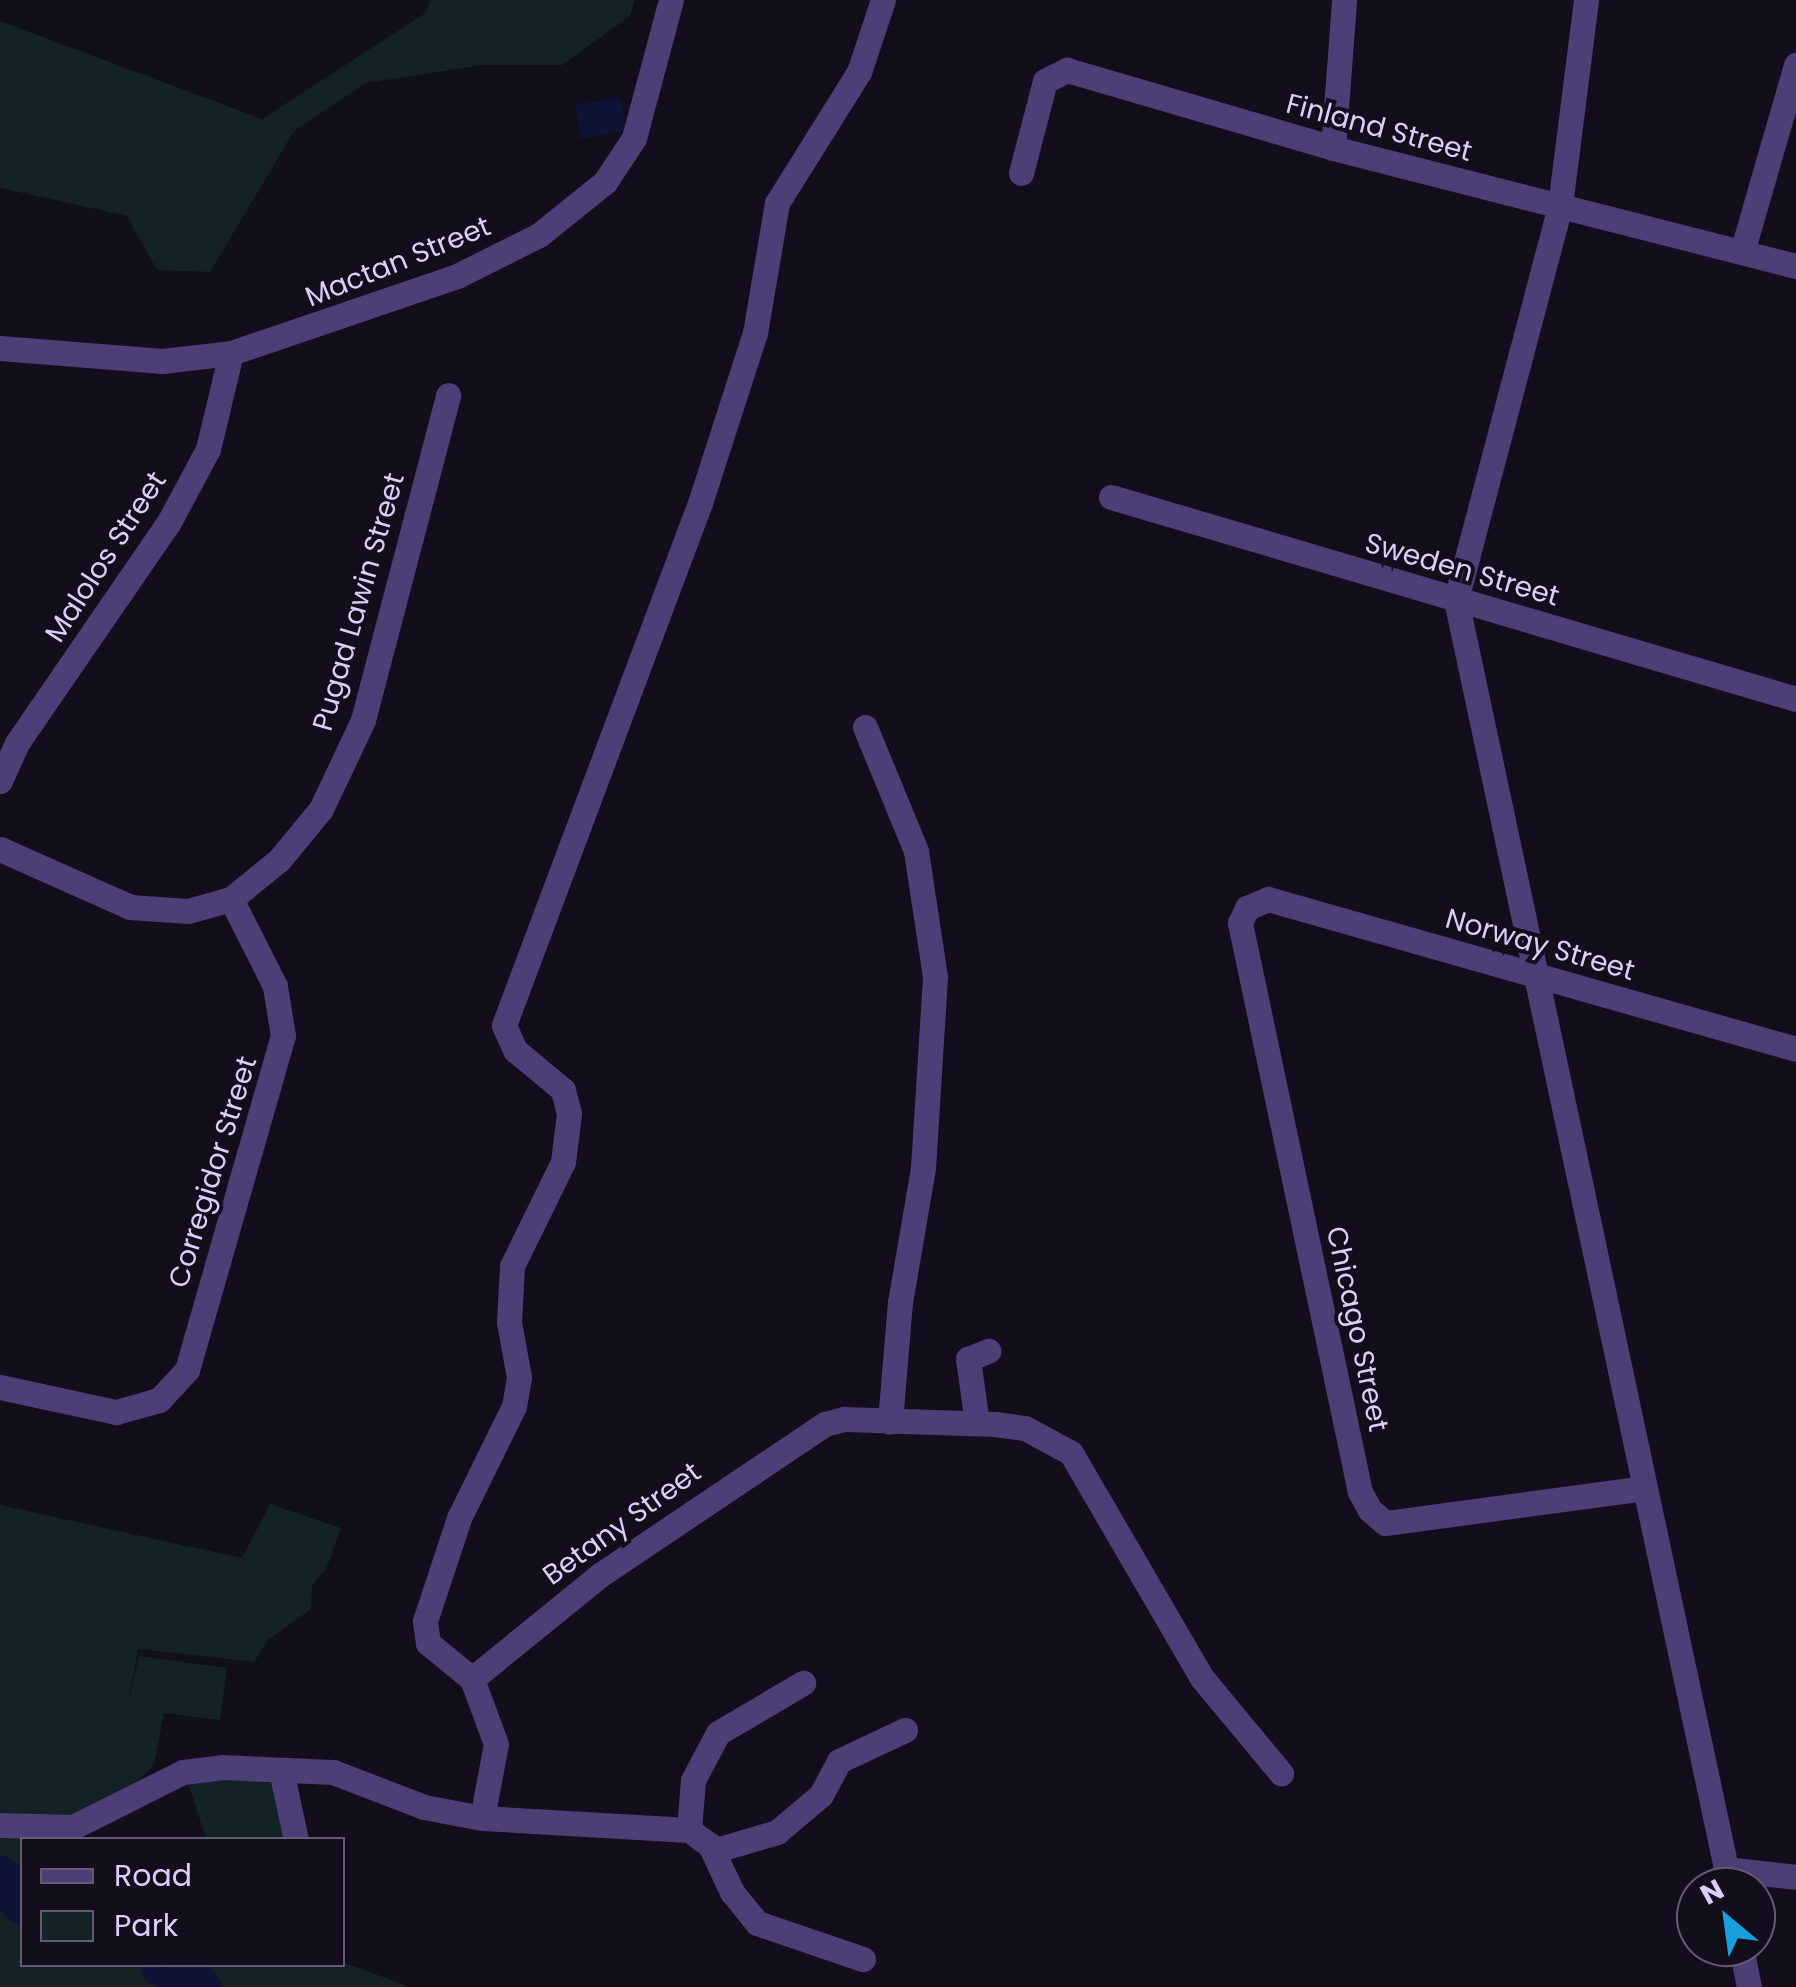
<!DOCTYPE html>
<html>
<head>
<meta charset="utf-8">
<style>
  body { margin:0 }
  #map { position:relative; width:1796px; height:1987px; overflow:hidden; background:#130e1c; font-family:Poppins,sans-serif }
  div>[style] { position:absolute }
  .green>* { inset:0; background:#122225 }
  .water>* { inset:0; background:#0e1435 }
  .stream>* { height:8px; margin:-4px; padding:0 4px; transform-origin:4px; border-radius:4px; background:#0e1435 }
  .river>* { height:45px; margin:-22.5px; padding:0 22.5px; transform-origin:22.5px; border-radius:22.5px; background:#0e1435 }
  .minor>* { height:25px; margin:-12.5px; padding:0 12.5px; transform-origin:12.5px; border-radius:12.5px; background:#4c3e76 }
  span { translate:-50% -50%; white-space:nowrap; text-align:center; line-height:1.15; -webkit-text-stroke:8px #130e1c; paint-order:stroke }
  .street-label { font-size:28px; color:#dccef9 }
  .legend { position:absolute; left:20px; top:1837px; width:325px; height:130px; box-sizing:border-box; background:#130e1c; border:2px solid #635b74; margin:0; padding:12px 18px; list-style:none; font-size:30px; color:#dccef9 }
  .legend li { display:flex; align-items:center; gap:20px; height:50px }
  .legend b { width:50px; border:2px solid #635b74 }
  .north { position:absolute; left:1676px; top:1867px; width:100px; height:100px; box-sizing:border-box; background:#130e1c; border:2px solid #635b74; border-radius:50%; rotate:331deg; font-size:28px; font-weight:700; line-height:40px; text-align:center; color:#dccef9 }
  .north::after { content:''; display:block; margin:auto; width:35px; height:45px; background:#199fdb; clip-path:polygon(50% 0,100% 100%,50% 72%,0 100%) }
</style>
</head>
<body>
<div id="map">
  <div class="green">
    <div style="clip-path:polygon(432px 0,635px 0,630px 16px,562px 65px,483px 65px,366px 83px,294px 131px,210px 272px,157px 270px,127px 216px,0 188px,0 21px,262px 119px,424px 14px)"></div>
    <div style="clip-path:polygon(270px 1504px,341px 1528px,327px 1567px,312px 1586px,311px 1609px,267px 1641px,254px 1662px,138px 1649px,128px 1703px,139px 1656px,227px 1668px,220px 1720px,164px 1713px,154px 1765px,124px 1794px,62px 1839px,22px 1840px,22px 1964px,343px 1962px,410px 1987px,0 1987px,0 1505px,242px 1558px)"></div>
    <div style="clip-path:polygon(217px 1775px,273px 1783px,306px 1825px,309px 1839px,206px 1839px,189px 1786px)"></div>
  </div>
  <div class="water">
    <div style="clip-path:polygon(620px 97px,626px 130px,581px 139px,575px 105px)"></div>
  </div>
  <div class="stream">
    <div style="left:0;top:1900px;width:24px;rotate:24deg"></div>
  </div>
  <div class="river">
    <div style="left:0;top:1878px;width:32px;rotate:46deg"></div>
    <div style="left:162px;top:1964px;width:28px;rotate:23deg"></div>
    <div style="left:188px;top:1975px;width:16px;rotate:50deg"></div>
  </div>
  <div class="minor">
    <div style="left:1586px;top:0;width:208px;rotate:97.2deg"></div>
    <div style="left:1560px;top:206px;width:407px;rotate:104.8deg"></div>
    <div style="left:1456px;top:600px;width:1316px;rotate:77.98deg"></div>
    <div style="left:1333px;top:148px;width:148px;rotate:-85.7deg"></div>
    <div style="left:1021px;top:173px;width:95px;rotate:-75.4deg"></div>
    <div style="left:1045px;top:81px;width:25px;rotate:-27deg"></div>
    <div style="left:1067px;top:70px;width:277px;rotate:16.3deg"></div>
    <div style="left:1333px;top:148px;width:478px;rotate:14.3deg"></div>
    <div style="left:1742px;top:252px;width:195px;rotate:-73.9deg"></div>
    <div style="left:0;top:348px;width:163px;rotate:4.6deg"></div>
    <div style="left:162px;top:361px;width:69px;rotate:-6.6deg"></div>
    <div style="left:231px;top:353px;width:239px;rotate:-18.8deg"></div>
    <div style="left:457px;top:276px;width:92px;rotate:-26.6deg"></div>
    <div style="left:539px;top:235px;width:85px;rotate:-38.8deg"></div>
    <div style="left:605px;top:182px;width:53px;rotate:-56.6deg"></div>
    <div style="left:634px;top:138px;width:143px;rotate:-75deg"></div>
    <div style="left:1111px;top:497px;width:714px;rotate:16.43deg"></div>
    <div style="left:865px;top:727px;width:134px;rotate:67.6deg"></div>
    <div style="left:916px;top:851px;width:127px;rotate:81.4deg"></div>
    <div style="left:935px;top:977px;width:191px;rotate:93.6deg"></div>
    <div style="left:923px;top:1168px;width:136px;rotate:99.7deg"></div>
    <div style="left:900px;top:1302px;width:120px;rotate:94.8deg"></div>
    <div style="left:0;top:781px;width:42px;rotate:-65.9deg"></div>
    <div style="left:17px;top:743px;width:268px;rotate:-55.5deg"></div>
    <div style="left:169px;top:522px;width:83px;rotate:-61.9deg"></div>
    <div style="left:208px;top:449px;width:99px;rotate:-76.5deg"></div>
    <div style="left:0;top:849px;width:142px;rotate:24deg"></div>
    <div style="left:130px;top:907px;width:58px;rotate:3.9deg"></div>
    <div style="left:188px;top:911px;width:45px;rotate:-15.6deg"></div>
    <div style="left:231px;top:899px;width:62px;rotate:-39.1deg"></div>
    <div style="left:279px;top:860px;width:66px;rotate:-50.5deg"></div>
    <div style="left:321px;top:809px;width:98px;rotate:-64.7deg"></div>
    <div style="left:363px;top:720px;width:336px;rotate:-75.3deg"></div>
    <div style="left:0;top:1387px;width:119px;rotate:12.2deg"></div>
    <div style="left:116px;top:1412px;width:45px;rotate:-15.6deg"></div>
    <div style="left:159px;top:1400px;width:41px;rotate:-47deg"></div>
    <div style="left:187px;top:1370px;width:348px;rotate:-74deg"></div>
    <div style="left:283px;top:1036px;width:51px;rotate:-99.1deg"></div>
    <div style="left:275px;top:986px;width:97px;rotate:-116.8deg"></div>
    <div style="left:977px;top:1423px;width:65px;rotate:-98deg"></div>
    <div style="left:968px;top:1359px;width:22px;rotate:-22deg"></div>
    <div style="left:1645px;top:1488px;width:262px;rotate:172.3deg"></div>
    <div style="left:1385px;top:1523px;width:20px;rotate:-139deg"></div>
    <div style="left:1370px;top:1510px;width:21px;rotate:-119deg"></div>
    <div style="left:1360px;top:1492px;width:582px;rotate:-101.91deg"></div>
    <div style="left:1240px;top:923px;width:17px;rotate:-65deg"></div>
    <div style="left:1247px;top:908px;width:23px;rotate:-23deg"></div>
    <div style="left:1268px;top:899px;width:549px;rotate:15.86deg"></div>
    <div style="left:472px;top:1679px;width:57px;rotate:-140.7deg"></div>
    <div style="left:428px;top:1643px;width:22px;rotate:-98deg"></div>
    <div style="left:425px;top:1621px;width:108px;rotate:-71.7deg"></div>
    <div style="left:459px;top:1518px;width:125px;rotate:-63.8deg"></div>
    <div style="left:514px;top:1406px;width:29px;rotate:-80deg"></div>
    <div style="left:519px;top:1377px;width:56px;rotate:-100.3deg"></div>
    <div style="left:509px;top:1322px;width:56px;rotate:-86.9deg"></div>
    <div style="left:512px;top:1266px;width:116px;rotate:-63.9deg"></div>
    <div style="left:563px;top:1162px;width:49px;rotate:-83deg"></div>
    <div style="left:569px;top:1113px;width:24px;rotate:-105deg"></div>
    <div style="left:563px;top:1090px;width:62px;rotate:-140.2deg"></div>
    <div style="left:515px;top:1050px;width:27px;rotate:-114deg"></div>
    <div style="left:504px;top:1025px;width:558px;rotate:-69.42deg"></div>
    <div style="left:700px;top:503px;width:179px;rotate:-72.1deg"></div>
    <div style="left:755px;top:333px;width:132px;rotate:-80.4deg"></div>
    <div style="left:777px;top:203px;width:155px;rotate:-58deg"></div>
    <div style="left:859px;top:72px;width:76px;rotate:-71.6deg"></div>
    <div style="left:472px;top:1679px;width:165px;rotate:-39.1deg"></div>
    <div style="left:600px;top:1575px;width:271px;rotate:-33.9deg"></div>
    <div style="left:825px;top:1424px;width:20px;rotate:-15deg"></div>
    <div style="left:844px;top:1419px;width:151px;rotate:1.9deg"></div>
    <div style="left:995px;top:1424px;width:30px;rotate:8deg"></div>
    <div style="left:1025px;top:1428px;width:52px;rotate:28.5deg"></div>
    <div style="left:1071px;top:1453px;width:260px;rotate:59.8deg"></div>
    <div style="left:1202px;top:1678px;width:124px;rotate:50.3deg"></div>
    <div style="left:281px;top:1770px;width:72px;rotate:77.9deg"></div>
    <div style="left:482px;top:1818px;width:207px;rotate:3.3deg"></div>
    <div style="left:689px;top:1830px;width:26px;rotate:36deg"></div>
    <div style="left:710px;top:1845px;width:52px;rotate:64.9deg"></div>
    <div style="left:732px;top:1892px;width:40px;rotate:51deg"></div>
    <div style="left:757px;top:1923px;width:112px;rotate:18.8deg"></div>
    <div style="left:0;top:1825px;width:73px;rotate:1.6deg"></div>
    <div style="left:73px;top:1827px;width:123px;rotate:-26.6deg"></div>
    <div style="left:183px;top:1772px;width:39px;rotate:-7deg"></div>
    <div style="left:222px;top:1767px;width:111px;rotate:2.6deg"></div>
    <div style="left:333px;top:1772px;width:97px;rotate:21deg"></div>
    <div style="left:424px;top:1807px;width:59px;rotate:10.7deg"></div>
    <div style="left:482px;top:1818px;width:75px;rotate:-79.3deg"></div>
    <div style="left:496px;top:1744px;width:69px;rotate:-110.3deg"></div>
    <div style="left:689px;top:1830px;width:50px;rotate:-85.4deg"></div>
    <div style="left:693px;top:1780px;width:53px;rotate:-62deg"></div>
    <div style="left:718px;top:1733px;width:99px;rotate:-30.5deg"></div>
    <div style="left:713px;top:1851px;width:67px;rotate:-16.5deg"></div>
    <div style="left:777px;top:1832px;width:57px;rotate:-40.1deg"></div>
    <div style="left:821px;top:1795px;width:38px;rotate:-62deg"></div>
    <div style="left:839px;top:1761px;width:73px;rotate:-25.2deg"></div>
    <div style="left:1726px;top:1869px;width:70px;rotate:6.5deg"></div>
    <div style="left:1741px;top:1947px;width:41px;rotate:78.7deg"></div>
  </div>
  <div class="street-label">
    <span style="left:1379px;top:128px;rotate:15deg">Finland Street</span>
    <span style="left:398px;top:262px;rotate:-22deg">Mactan Street</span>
    <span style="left:106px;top:557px;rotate:-57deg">Malolos Street</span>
    <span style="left:1462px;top:570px;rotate:16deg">Sweden Street</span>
    <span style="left:359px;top:602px;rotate:-74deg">Pugad Lawin Street</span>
    <span style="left:1540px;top:945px;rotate:16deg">Norway Street</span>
    <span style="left:213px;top:1172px;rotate:-73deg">Corregidor Street</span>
    <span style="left:1357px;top:1329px;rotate:78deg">Chicago Street</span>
    <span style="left:622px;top:1524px;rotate:-36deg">Betany Street</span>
  </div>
  <ul class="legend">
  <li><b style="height:12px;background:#4c3e76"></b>Road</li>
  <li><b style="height:28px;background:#122225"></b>Park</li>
  </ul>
  <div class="north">N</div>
</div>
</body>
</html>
